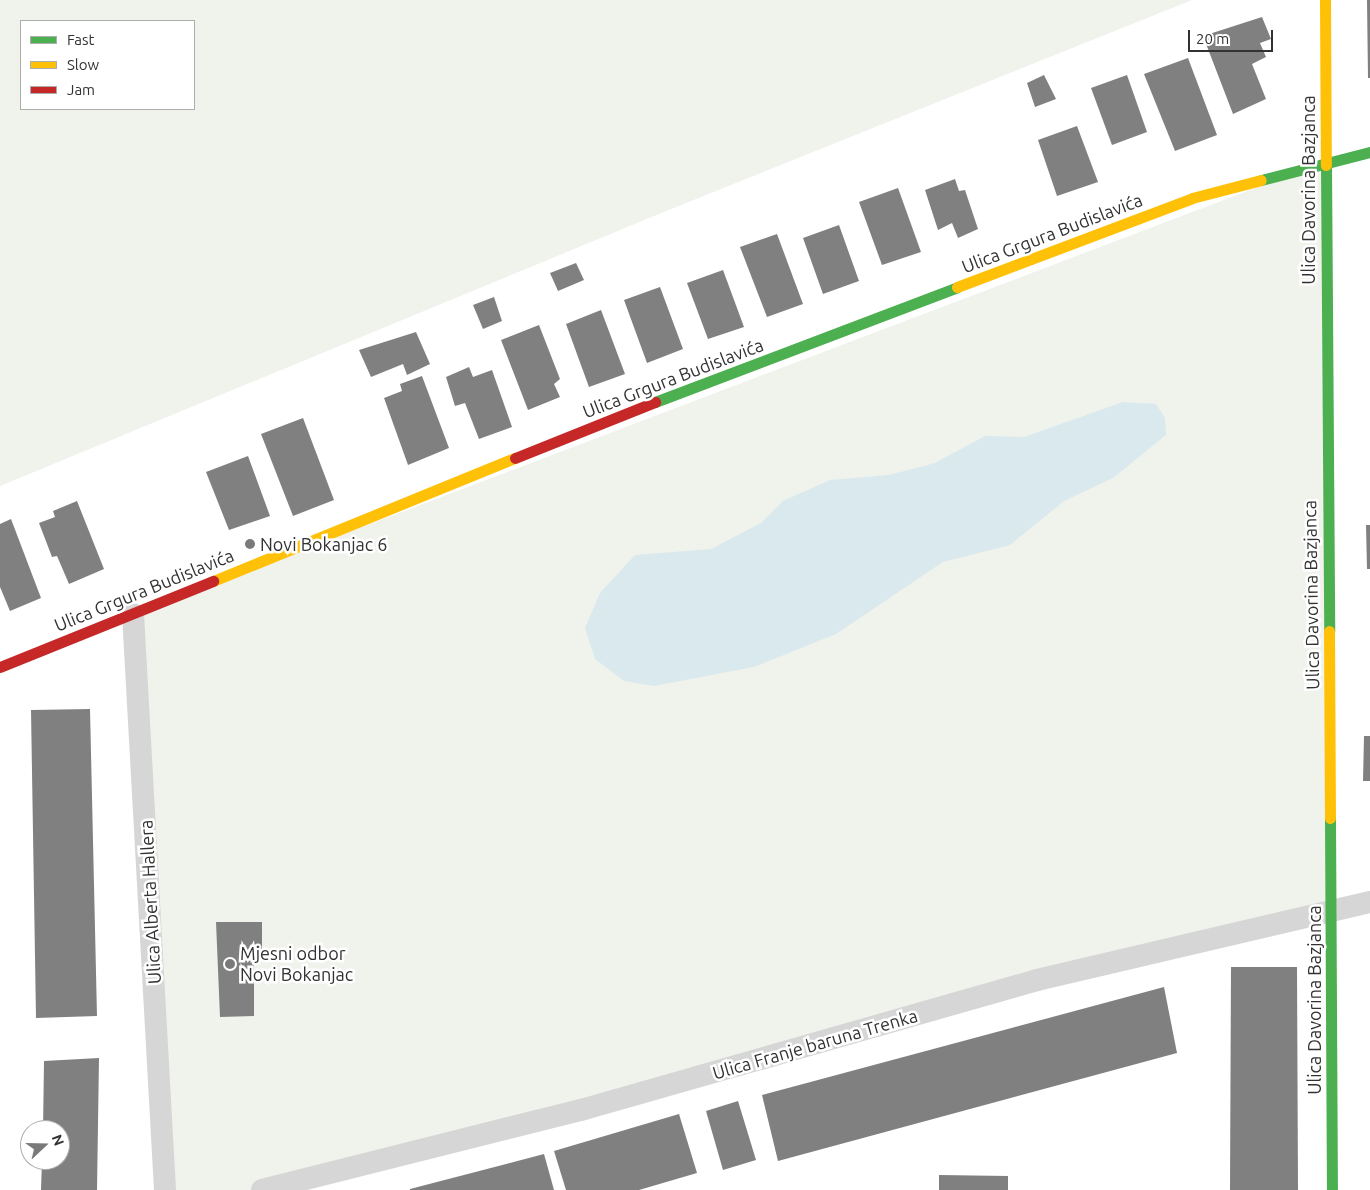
<!DOCTYPE html>
<html>
<head>
<meta charset="utf-8">
<style>
  body { margin:0 }
  #map { position:relative; width:1370px; height:1190px; overflow:hidden; background:#fff; font-family:Ubuntu,sans-serif }
  div>[style] { position:absolute }
  .green>* { inset:0; background:#f0f2ec }
  .water>* { inset:0; background:#dae9ee }
  .building>* { inset:0; background:#808080 }
  .street>* { height:22px; margin:-11px; padding:0 11px; transform-origin:11px; border-radius:11px; background:#d6d6d6 }
  .fast>* { height:11px; margin:-5.5px; padding:0 5.5px; transform-origin:5.5px; border-radius:5.5px; background:#4caf50 }
  .slow>* { height:11px; margin:-5.5px; padding:0 5.5px; transform-origin:5.5px; border-radius:5.5px; background:#ffc107 }
  .jam>* { height:11px; margin:-5.5px; padding:0 5.5px; transform-origin:5.5px; border-radius:5.5px; background:#c62828 }
  .dots>* { width:14px; height:14px; translate:-50% -50%; box-sizing:border-box; border:2px solid #fff; border-radius:50% }
  span { translate:-50% -50%; white-space:nowrap; text-align:center; line-height:1.15; -webkit-text-stroke:5px #fff; paint-order:stroke }
  .street-label { font-size:18px; color:#323232 }
  .poi-label { font-size:18px; color:#323232 }
  .left { translate:0 -50%; text-align:left }
  .legend { position:absolute; left:20px; top:20px; width:175px; height:90px; box-sizing:border-box; background:#fff; border:1px solid #adadad; margin:0; padding:6px 9px; list-style:none; font-size:15px; color:#323232 }
  .legend li { display:flex; align-items:center; gap:10px; height:25px }
  .legend b { width:25px; border:1px solid #adadad }
  .north { position:absolute; left:20px; top:1120px; width:50px; height:50px; box-sizing:border-box; background:#fff; border:1px solid #adadad; border-radius:50%; rotate:69deg; font-size:14px; font-weight:700; line-height:20px; text-align:center; color:#323232 }
  .north::after { content:''; display:block; margin:auto; width:18px; height:22px; background:#7a7a7a; clip-path:polygon(50% 0,100% 100%,50% 72%,0 100%) }
  .scale { position:absolute; left:1188px; top:30px; width:85px; height:22px; box-sizing:border-box; border:2px solid #323232; border-top:0; padding-left:6px; font-size:15px; line-height:18px; white-space:nowrap; color:#323232; -webkit-text-stroke:4px #fff; paint-order:stroke }
</style>
</head>
<body>
<div id="map">
  <div class="green">
    <div style="clip-path:polygon(evenodd,0 0,1192px 0,671px 209px,0 486px,0 0,194px 21px,194px 109px,21px 109px,21px 21px,194px 21px)"></div>
    <div style="clip-path:polygon(1324px 162px,1331px 909px,267px 1190px,165px 1190px,133px 614px)"></div>
  </div>
  <div class="water">
    <div style="clip-path:polygon(1123px 402px,1156px 404px,1165px 418px,1166px 435px,1113px 478px,1064px 501px,1010px 545px,943px 562px,836px 634px,754px 667px,654px 686px,624px 681px,595px 659px,585px 628px,600px 593px,635px 555px,711px 549px,761px 523px,783px 501px,830px 480px,889px 475px,935px 463px,985px 436px,1024px 437px)"></div>
  </div>
  <div class="building">
    <div style="clip-path:polygon(1367px 0,1370px 0,1370px 78px,1368px 78px)"></div>
    <div style="clip-path:polygon(1262px 17px,1271px 39px,1260px 43px,1266px 57px,1252px 64px,1266px 99px,1233px 114px,1203px 36px)"></div>
    <div style="clip-path:polygon(1188px 58px,1217px 135px,1175px 151px,1144px 74px)"></div>
    <div style="clip-path:polygon(1044px 75px,1056px 99px,1035px 107px,1027px 83px)"></div>
    <div style="clip-path:polygon(1127px 75px,1147px 132px,1112px 145px,1091px 88px)"></div>
    <div style="clip-path:polygon(1077px 126px,1098px 182px,1057px 196px,1038px 140px)"></div>
    <div style="clip-path:polygon(955px 179px,959px 191px,965px 190px,978px 229px,958px 238px,952px 223px,938px 230px,925px 190px)"></div>
    <div style="clip-path:polygon(898px 188px,921px 252px,882px 265px,859px 202px)"></div>
    <div style="clip-path:polygon(839px 225px,859px 281px,823px 294px,803px 238px)"></div>
    <div style="clip-path:polygon(777px 234px,803px 304px,767px 317px,740px 247px)"></div>
    <div style="clip-path:polygon(576px 263px,584px 280px,558px 291px,550px 273px)"></div>
    <div style="clip-path:polygon(723px 270px,744px 327px,708px 339px,687px 283px)"></div>
    <div style="clip-path:polygon(660px 287px,683px 349px,647px 363px,624px 300px)"></div>
    <div style="clip-path:polygon(494px 297px,502px 321px,483px 329px,473px 305px)"></div>
    <div style="clip-path:polygon(601px 310px,625px 374px,589px 387px,566px 324px)"></div>
    <div style="clip-path:polygon(539px 325px,560px 379px,554px 384px,560px 397px,528px 410px,501px 340px)"></div>
    <div style="clip-path:polygon(416px 332px,430px 364px,407px 375px,403px 364px,371px 377px,359px 350px)"></div>
    <div style="clip-path:polygon(469px 367px,473px 377px,492px 370px,512px 427px,479px 439px,465px 403px,455px 406px,446px 377px)"></div>
    <div style="clip-path:polygon(422px 376px,449px 448px,408px 465px,384px 398px,402px 391px,400px 384px)"></div>
    <div style="clip-path:polygon(303px 418px,334px 500px,293px 516px,261px 434px)"></div>
    <div style="clip-path:polygon(248px 456px,270px 516px,229px 530px,206px 472px)"></div>
    <div style="clip-path:polygon(77px 501px,104px 569px,69px 584px,57px 556px,52px 557px,39px 523px,55px 517px,53px 511px)"></div>
    <div style="clip-path:polygon(11px 519px,41px 598px,10px 611px,0 587px,0 524px)"></div>
    <div style="clip-path:polygon(1366px 525px,1370px 525px,1370px 569px,1367px 569px)"></div>
    <div style="clip-path:polygon(90px 709px,97px 1016px,36px 1018px,31px 710px)"></div>
    <div style="clip-path:polygon(1364px 736px,1370px 736px,1370px 781px,1363px 781px)"></div>
    <div style="clip-path:polygon(216px 922px,262px 922px,262px 957px,254px 958px,254px 1016px,220px 1017px)"></div>
    <div style="clip-path:polygon(1231px 967px,1297px 967px,1298px 1190px,1230px 1190px)"></div>
    <div style="clip-path:polygon(1164px 987px,1177px 1053px,778px 1161px,762px 1095px)"></div>
    <div style="clip-path:polygon(99px 1058px,97px 1190px,41px 1190px,42px 1160px,60px 1160px,60px 1130px,43px 1130px,44px 1061px)"></div>
    <div style="clip-path:polygon(738px 1101px,756px 1160px,723px 1170px,706px 1111px)"></div>
    <div style="clip-path:polygon(679px 1114px,697px 1173px,639px 1190px,566px 1190px,554px 1151px)"></div>
    <div style="clip-path:polygon(544px 1154px,554px 1190px,410px 1190px,410px 1189px)"></div>
    <div style="clip-path:polygon(939px 1175px,1008px 1176px,1008px 1190px,939px 1190px)"></div>
  </div>
  <div class="street">
    <div style="left:133px;top:614px;width:577px;rotate:86.82deg"></div>
    <div style="left:262px;top:1190px;width:329px;rotate:-14.1deg"></div>
    <div style="left:581px;top:1110px;width:474px;rotate:-15.9deg"></div>
    <div style="left:1037px;top:980px;width:342px;rotate:-13.2deg"></div>
  </div>
  <div class="fast">
    <div style="left:1326px;top:165px;width:466px;rotate:89.6deg"></div>
    <div style="left:1261px;top:180px;width:113px;rotate:-14.4deg"></div>
    <div style="left:655px;top:402px;width:323px;rotate:-20.8deg"></div>
    <div style="left:1330px;top:818px;width:372px;rotate:89.7deg"></div>
  </div>
  <div class="slow">
    <div style="left:1325px;top:0;width:165px;rotate:89.7deg"></div>
    <div style="left:957px;top:287px;width:251px;rotate:-20.7deg"></div>
    <div style="left:1192px;top:198px;width:71px;rotate:-14.6deg"></div>
    <div style="left:213px;top:581px;width:326px;rotate:-22.2deg"></div>
    <div style="left:1329px;top:631px;width:187px;rotate:89.7deg"></div>
  </div>
  <div class="jam">
    <div style="left:515px;top:458px;width:151px;rotate:-21.8deg"></div>
    <div style="left:0;top:667px;width:230px;rotate:-22deg"></div>
  </div>
  <div class="dots">
    <div style="left:250px;top:544px;background:#7a7a7a"></div>
    <div style="left:230px;top:964px;background:#7a7a7a"></div>
  </div>
  <div class="street-label">
    <span style="left:1308px;top:190px;rotate:-90deg">Ulica Davorina Bazjanca</span>
    <span style="left:1052px;top:233px;rotate:-21deg">Ulica Grgura Budislavića</span>
    <span style="left:673px;top:378px;rotate:-21deg">Ulica Grgura Budislavića</span>
    <span style="left:144px;top:590px;rotate:-22deg">Ulica Grgura Budislavića</span>
    <span style="left:1311px;top:595px;rotate:-91deg">Ulica Davorina Bazjanca</span>
    <span style="left:150px;top:902px;rotate:-93deg">Ulica Alberta Hallera</span>
    <span style="left:1314px;top:1000px;rotate:-90deg">Ulica Davorina Bazjanca</span>
    <span style="left:815px;top:1044px;rotate:-16deg">Ulica Franje baruna Trenka</span>
  </div>
  <div class="poi-label">
    <span class="left" style="left:260px;top:544px">Novi Bokanjac 6</span>
    <span class="left" style="left:240px;top:964px">Mjesni odbor<br>Novi Bokanjac</span>
  </div>
  <ul class="legend">
  <li><b style="height:6px;background:#4caf50"></b>Fast</li>
  <li><b style="height:6px;background:#ffc107"></b>Slow</li>
  <li><b style="height:6px;background:#c62828"></b>Jam</li>
  </ul>
  <div class="north">N</div>
  <div class="scale">20 m</div>
</div>
</body>
</html>
